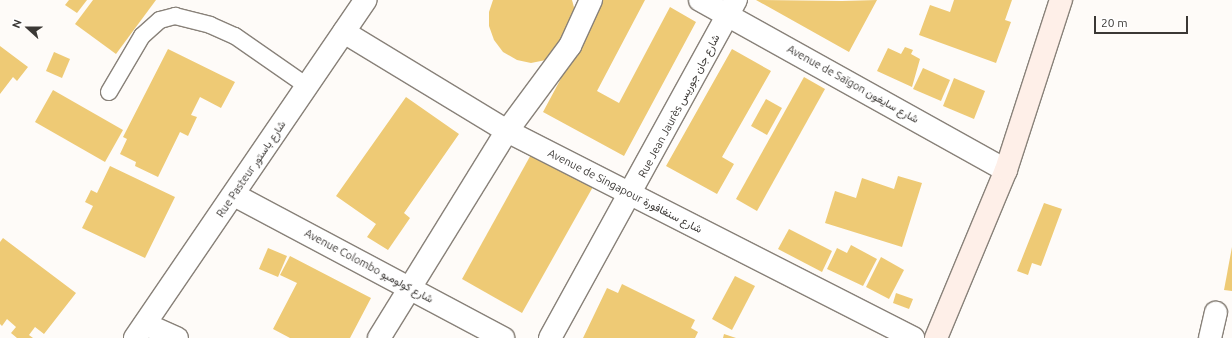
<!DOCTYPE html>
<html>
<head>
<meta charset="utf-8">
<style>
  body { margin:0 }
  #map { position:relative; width:1232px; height:338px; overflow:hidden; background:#fefbf8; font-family:Ubuntu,Vazirmatn,sans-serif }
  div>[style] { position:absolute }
  .building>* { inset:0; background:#eeca75 }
  .roads { filter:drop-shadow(1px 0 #888179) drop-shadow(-1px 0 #888179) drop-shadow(0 1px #888179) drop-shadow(0 -1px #888179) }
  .lane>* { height:16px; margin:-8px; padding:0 8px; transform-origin:8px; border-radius:8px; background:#fff }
  .street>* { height:22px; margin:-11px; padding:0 11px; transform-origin:11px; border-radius:11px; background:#fff }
  .secondary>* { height:22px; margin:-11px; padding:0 11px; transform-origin:11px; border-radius:11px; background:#feefe8 }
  span { translate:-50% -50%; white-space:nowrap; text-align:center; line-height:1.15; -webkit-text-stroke:3px #fff; paint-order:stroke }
  .street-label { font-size:11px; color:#3b3835 }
  .north { position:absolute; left:8px; top:8px; width:40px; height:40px; -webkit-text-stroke:3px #fff; paint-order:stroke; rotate:291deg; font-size:11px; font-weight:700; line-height:16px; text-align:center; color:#3b3835 }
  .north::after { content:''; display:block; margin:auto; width:14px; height:18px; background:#3b3835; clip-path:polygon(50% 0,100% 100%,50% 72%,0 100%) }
  .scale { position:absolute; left:1094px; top:16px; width:94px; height:18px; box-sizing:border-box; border:2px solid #3b3835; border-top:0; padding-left:5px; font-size:12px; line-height:14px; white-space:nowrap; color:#3b3835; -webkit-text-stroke:3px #fff; paint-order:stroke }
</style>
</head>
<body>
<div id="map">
  <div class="building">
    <div style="clip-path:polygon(69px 0,87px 0,77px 13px,65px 5px)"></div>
    <div style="clip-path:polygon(93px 0,156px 0,116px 54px,75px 24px)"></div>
    <div style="clip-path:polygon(493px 0,572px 0,576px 15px,575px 29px,546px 60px,531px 63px,517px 60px,503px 52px,494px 40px,489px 26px,489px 12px)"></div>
    <div style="clip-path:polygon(603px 0,645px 0,597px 91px,619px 103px,670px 7px,696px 22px,624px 156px,543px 112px)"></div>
    <div style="clip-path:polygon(756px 0,842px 1px,877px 0,849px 52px)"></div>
    <div style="clip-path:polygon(954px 0,1012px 0,1005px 20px,1011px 22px,996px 63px,919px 35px,930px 5px,950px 12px)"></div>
    <div style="clip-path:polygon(0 46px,28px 67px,17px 81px,13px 77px,0 94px)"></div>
    <div style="clip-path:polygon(905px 47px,913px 50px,911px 54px,920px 59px,912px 87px,877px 71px,888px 48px,901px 54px)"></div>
    <div style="clip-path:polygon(168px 49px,235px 82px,221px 108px,200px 97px,191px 115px,197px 117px,188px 136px,180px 132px,158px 177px,135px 166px,136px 162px,120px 154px,127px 139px,123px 137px)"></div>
    <div style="clip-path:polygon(732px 49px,771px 71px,722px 157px,734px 164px,717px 194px,666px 166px)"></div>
    <div style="clip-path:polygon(54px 52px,70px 59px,62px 78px,46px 71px)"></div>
    <div style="clip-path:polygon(923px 68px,950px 80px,941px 101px,913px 89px)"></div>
    <div style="clip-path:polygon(804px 77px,825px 89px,757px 211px,736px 199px)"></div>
    <div style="clip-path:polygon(954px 78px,985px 91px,974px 119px,943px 106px)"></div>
    <div style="clip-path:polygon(53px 90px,123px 130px,105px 162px,35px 122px)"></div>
    <div style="clip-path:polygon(406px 97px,459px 134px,404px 213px,410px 218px,388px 250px,367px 237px,376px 224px,336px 196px)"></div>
    <div style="clip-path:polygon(766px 99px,782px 108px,767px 135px,751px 126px)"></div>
    <div style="clip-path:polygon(533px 151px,594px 185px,522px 313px,462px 279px)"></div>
    <div style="clip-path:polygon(110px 166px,175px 197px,145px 258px,82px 228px,93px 206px,85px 202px,91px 190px,97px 193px)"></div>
    <div style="clip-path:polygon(898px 176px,922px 183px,902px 247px,825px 223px,835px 191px,856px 198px,862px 178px,894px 189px)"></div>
    <div style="clip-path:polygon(1044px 203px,1062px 209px,1041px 266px,1032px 263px,1028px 275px,1017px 271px)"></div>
    <div style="clip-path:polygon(789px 229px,832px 251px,822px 272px,778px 249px)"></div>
    <div style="clip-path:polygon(3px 238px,76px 293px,44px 334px,35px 327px,29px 335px,33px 338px,17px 338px,11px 333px,16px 327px,7px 319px,2px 326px,0 324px,0 242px)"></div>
    <div style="clip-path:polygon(851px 245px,877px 259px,863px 286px,827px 269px,837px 248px,847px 253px)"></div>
    <div style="clip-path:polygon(1232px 247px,1232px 291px,1224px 290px)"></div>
    <div style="clip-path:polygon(268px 248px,287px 256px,278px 277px,259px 269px)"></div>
    <div style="clip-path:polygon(290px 256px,371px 298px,350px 338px,290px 338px,273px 329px,297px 283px,280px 275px)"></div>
    <div style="clip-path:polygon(881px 257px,904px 270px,889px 299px,866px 287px)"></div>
    <div style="clip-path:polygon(735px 276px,755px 286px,732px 330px,712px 319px)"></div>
    <div style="clip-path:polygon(622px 284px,695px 320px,691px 328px,698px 332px,695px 338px,583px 338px,607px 288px,618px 293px)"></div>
    <div style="clip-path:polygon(896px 293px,913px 299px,909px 309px,893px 303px)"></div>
    <div style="clip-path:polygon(724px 334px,736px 338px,723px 338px)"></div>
  </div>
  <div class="roads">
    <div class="lane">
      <div style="left:109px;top:92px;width:65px;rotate:-59.5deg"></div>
      <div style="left:142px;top:36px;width:24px;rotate:-42deg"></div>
      <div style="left:160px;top:20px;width:16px;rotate:-15deg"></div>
      <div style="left:175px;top:16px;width:36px;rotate:14deg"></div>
      <div style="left:210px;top:25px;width:27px;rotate:24deg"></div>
      <div style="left:235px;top:36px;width:88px;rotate:34.8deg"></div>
    </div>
    <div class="street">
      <div style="left:700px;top:0;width:350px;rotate:29.1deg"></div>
      <div style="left:344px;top:32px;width:191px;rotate:31.3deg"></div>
      <div style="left:507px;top:131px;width:456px;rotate:27deg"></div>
      <div style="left:234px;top:195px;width:305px;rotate:28deg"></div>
      <div style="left:145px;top:324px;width:35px;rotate:24deg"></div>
      <div style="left:135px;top:338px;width:409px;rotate:-55.7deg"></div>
      <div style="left:379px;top:338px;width:243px;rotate:-58.3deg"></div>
      <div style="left:507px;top:131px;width:106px;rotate:-53.5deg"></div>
      <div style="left:570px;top:46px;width:51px;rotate:-65.5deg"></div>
      <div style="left:550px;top:338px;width:386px;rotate:-61.2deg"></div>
      <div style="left:1210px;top:338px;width:26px;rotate:-77deg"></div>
    </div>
    <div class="secondary">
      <div style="left:936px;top:338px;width:182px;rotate:-67.4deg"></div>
      <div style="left:1006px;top:170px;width:179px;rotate:-72.1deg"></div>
    </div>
  </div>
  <div class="street-label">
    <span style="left:853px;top:84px;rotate:29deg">Avenue de Saïgon شارع سايغون</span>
    <span style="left:679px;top:106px;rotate:-62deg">Rue Jean Jaurès شارع جان جوريس</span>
    <span style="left:251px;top:169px;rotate:-56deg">Rue Pasteur شارع باستور</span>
    <span style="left:625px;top:191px;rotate:27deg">Avenue de Singapour شارع سنغافورة</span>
    <span style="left:369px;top:266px;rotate:28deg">Avenue Colombo شارع كولومبو</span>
  </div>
  <div class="north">N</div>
  <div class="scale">20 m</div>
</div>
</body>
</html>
